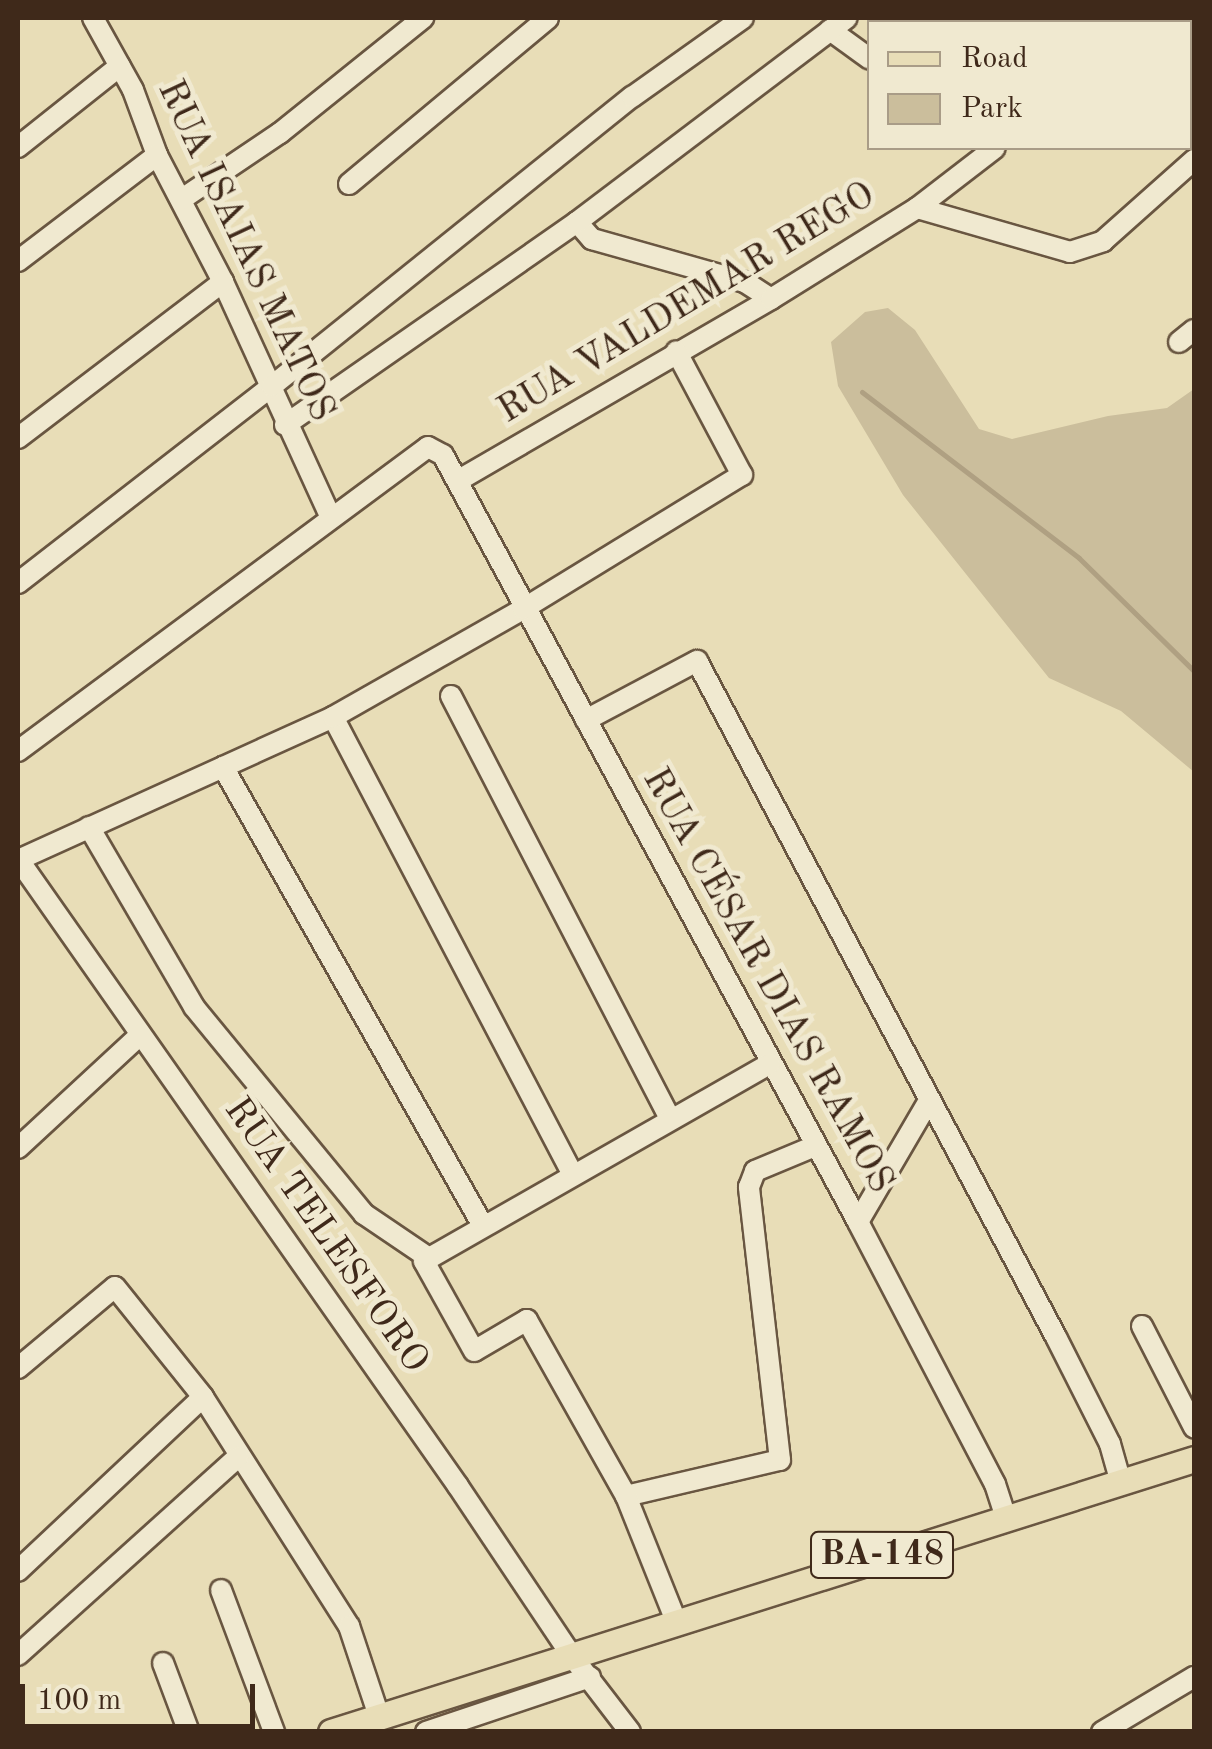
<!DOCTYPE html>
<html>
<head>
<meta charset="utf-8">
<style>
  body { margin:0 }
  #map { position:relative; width:1212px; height:1749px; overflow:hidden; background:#e8ddb7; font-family:"Old Standard TT",serif }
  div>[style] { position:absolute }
  .green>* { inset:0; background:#cbbe9c }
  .stream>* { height:5px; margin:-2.5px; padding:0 2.5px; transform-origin:2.5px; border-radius:2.5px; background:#afa082 }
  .roads { filter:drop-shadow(2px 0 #695641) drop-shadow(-2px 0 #695641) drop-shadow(0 2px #695641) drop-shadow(0 -2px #695641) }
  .minor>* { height:20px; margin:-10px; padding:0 10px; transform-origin:10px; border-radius:10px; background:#f0e9d0 }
  .major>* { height:25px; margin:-12.5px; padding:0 12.5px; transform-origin:12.5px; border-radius:12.5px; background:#e8ddb7 }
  span { translate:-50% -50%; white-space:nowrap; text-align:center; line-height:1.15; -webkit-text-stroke:10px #f0e9d0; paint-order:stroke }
  .shield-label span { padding:2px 8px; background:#f0e9d0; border:2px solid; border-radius:8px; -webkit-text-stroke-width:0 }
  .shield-label { font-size:35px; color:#3f291a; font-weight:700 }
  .street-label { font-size:38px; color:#3f291a }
  .frame { position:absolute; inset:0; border:20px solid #3f291a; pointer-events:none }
  .legend { position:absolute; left:867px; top:20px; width:325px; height:130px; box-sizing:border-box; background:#f0e9d0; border:2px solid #a99c87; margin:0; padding:12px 18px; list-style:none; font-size:30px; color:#3f291a }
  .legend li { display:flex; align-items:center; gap:20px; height:50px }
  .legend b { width:50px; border:2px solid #a99c87 }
  .scale { position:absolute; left:20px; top:1684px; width:235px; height:45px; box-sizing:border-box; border:5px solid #3f291a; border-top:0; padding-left:12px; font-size:30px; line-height:35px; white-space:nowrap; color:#3f291a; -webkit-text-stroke:8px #f0e9d0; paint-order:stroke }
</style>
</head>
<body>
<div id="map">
  <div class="green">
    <div style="clip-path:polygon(888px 308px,915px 330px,979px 429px,1012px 439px,1108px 416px,1167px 408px,1194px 389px,1194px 772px,1121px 711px,1049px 678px,903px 495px,838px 386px,831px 342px,865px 312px)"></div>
  </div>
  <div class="stream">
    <div style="left:862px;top:392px;width:273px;rotate:37.4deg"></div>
    <div style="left:1079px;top:558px;width:161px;rotate:44.5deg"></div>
  </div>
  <div class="roads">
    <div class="minor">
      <div style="left:93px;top:18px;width:82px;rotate:60.9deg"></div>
      <div style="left:133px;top:90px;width:69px;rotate:69.7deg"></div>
      <div style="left:157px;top:155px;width:143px;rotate:62.5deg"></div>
      <div style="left:223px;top:282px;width:257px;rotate:65.4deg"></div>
      <div style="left:1189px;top:18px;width:9px;rotate:54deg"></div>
      <div style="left:952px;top:22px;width:7px;rotate:-34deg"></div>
      <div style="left:1152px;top:22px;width:7px;rotate:-34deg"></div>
      <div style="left:830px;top:30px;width:49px;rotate:35.9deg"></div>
      <div style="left:18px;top:147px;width:130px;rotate:-38.5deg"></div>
      <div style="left:349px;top:184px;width:259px;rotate:-39.8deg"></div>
      <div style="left:182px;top:199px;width:118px;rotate:-34deg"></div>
      <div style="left:280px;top:133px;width:184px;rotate:-38.8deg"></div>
      <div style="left:917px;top:208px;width:159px;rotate:16deg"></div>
      <div style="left:1070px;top:252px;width:35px;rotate:-18deg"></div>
      <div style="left:1103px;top:241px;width:122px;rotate:-41.7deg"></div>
      <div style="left:577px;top:222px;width:23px;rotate:49deg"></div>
      <div style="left:592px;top:239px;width:159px;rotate:15.7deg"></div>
      <div style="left:745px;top:282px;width:31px;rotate:33deg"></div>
      <div style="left:18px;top:261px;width:175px;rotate:-37.3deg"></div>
      <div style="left:1179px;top:342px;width:19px;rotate:-39deg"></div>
      <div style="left:285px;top:425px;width:356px;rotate:-34.8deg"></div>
      <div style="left:577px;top:222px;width:338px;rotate:-37.1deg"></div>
      <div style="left:18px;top:438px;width:258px;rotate:-37.3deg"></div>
      <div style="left:459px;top:480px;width:361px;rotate:-30.1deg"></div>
      <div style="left:771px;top:299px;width:172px;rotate:-31.9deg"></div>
      <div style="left:917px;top:208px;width:98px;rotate:-37.6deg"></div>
      <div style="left:18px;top:583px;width:321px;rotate:-37.8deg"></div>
      <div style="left:272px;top:386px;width:462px;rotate:-38.8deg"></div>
      <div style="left:632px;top:97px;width:136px;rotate:-35.4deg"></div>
      <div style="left:451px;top:696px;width:476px;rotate:62.6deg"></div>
      <div style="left:333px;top:717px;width:517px;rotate:62.34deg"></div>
      <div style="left:586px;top:720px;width:126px;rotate:-28deg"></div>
      <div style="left:697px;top:661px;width:765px;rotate:62.03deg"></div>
      <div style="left:1056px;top:1337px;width:120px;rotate:63.2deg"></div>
      <div style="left:1110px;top:1444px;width:41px;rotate:74.2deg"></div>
      <div style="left:18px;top:751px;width:510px;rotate:-36.56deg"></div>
      <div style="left:428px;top:447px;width:17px;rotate:28deg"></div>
      <div style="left:443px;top:455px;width:872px;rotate:61.58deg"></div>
      <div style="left:858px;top:1222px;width:296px;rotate:62.4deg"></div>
      <div style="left:995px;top:1484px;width:36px;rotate:72deg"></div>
      <div style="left:223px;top:767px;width:525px;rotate:60.46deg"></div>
      <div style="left:89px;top:827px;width:208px;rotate:59.7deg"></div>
      <div style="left:194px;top:1007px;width:268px;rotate:50.6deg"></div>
      <div style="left:364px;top:1214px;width:78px;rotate:34.1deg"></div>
      <div style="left:18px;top:859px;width:766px;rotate:54.94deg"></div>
      <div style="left:458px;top:1486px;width:203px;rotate:56.2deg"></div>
      <div style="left:571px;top:1655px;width:97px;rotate:52.5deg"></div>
      <div style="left:18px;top:860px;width:346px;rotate:-24.4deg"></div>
      <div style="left:333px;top:717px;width:219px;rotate:-29.6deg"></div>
      <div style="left:523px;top:609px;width:257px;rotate:-31.5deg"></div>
      <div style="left:742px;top:475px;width:140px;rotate:-118deg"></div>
      <div style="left:18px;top:1148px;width:166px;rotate:-42.8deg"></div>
      <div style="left:858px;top:1222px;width:139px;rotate:-59.7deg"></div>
      <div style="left:1142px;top:1326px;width:114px;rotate:62.8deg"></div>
      <div style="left:18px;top:1368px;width:126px;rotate:-39.9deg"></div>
      <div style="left:115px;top:1287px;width:141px;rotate:51.3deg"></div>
      <div style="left:203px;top:1397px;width:254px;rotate:136.8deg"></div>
      <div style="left:203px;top:1397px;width:272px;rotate:57.5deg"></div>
      <div style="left:349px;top:1626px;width:95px;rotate:71.6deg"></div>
      <div style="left:626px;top:1496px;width:158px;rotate:-13.2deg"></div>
      <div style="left:780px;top:1460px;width:275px;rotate:-96.5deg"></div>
      <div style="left:749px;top:1187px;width:17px;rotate:-69deg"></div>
      <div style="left:755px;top:1171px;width:65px;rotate:-22.6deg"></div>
      <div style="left:221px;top:1590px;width:152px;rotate:69.5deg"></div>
      <div style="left:676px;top:1621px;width:135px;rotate:-111.8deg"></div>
      <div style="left:626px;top:1496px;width:202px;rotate:-119.4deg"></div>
      <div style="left:527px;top:1320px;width:61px;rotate:149.7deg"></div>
      <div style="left:474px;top:1351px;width:103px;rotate:-119.1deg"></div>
      <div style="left:424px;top:1261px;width:398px;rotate:-29.7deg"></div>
      <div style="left:18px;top:1655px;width:296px;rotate:-42deg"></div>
      <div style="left:163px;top:1663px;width:74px;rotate:69.4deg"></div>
      <div style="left:426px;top:1732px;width:173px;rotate:-18.5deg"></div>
      <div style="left:1102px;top:1732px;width:107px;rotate:-30.9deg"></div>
    </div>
    <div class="major">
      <div style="left:331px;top:1732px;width:905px;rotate:-17.55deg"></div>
    </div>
  </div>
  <div class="shield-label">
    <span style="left:882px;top:1555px">BA-148</span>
  </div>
  <div class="street-label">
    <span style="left:245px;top:251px;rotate:65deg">RUA ISAIAS MATOS</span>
    <span style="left:687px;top:304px;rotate:-31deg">RUA VALDEMAR REGO</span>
    <span style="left:767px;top:981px;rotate:61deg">RUA CÉSAR DIAS RAMOS</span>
    <span style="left:325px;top:1236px;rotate:55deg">RUA TELESFORO</span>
  </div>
  <div class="frame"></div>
  <ul class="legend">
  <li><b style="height:12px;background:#e8ddb7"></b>Road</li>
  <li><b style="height:28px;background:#cbbe9c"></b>Park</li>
  </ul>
  <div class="scale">100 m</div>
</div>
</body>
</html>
